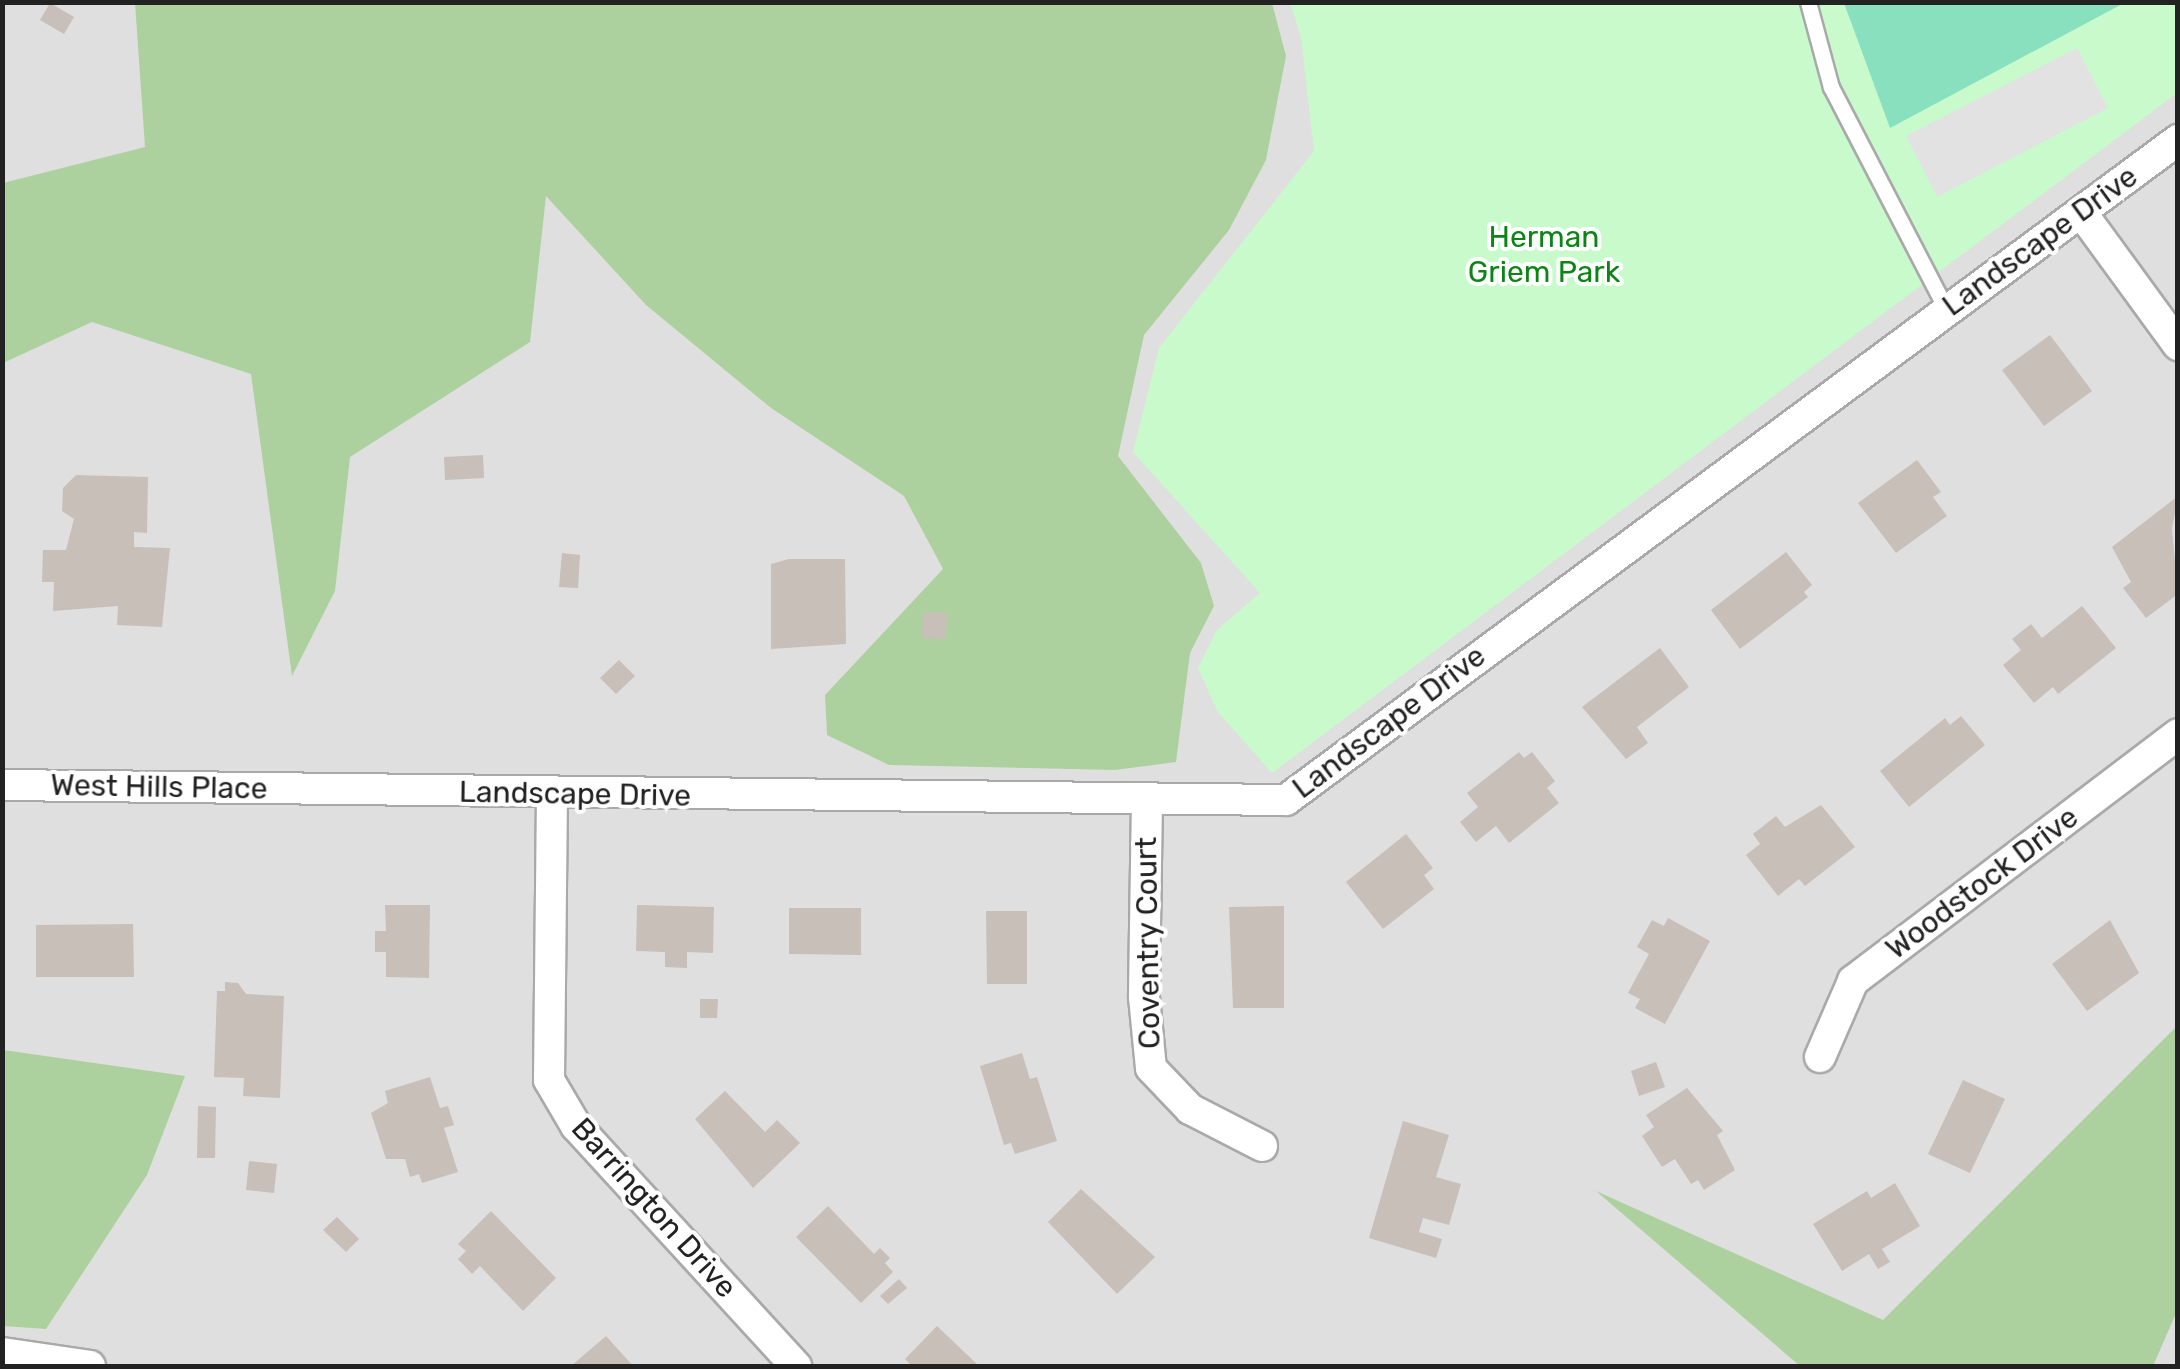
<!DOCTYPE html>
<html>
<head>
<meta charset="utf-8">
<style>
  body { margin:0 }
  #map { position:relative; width:2180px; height:1369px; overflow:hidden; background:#f2efe9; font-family:Rubik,sans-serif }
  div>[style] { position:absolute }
  .residential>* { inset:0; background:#e0dfdf }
  .forest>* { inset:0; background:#add19e }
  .park>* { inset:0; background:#c8facc }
  .pitch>* { inset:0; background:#88e0be }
  .parking>* { inset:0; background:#e2e2e2 }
  .building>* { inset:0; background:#c7bfb8 }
  .roads { filter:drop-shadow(2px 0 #a9a9a9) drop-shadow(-2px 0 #a9a9a9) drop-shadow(0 2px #a9a9a9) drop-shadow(0 -2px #a9a9a9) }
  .service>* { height:15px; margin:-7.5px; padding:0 7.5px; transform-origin:7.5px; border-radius:7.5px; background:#fff }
  .minor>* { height:30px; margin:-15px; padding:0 15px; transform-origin:15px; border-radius:15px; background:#fff }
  span { translate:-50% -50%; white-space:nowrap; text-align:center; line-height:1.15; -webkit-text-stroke:8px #fff; paint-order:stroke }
  .park-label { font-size:30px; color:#0c8416 }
  .street-label { font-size:30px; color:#222 }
  .frame { position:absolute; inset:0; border:5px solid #222; pointer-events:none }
</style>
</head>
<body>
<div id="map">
  <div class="residential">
    <div style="clip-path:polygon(3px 3px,2177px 3px,2177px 1366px,3px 1366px)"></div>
  </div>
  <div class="forest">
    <div style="clip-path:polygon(135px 3px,1272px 3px,1286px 56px,1266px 160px,1229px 230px,1144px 335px,1118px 456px,1201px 563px,1214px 606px,1190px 653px,1176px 762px,1115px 770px,889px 765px,827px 735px,825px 695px,943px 569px,904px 496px,771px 408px,646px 305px,546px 196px,530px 342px,350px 457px,335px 591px,292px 676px,251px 374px,92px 322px,3px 363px,3px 183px,145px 147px)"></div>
    <div style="clip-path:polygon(2177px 1026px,2177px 1311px,2153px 1366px,1800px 1366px,1596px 1191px,1883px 1320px)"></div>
    <div style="clip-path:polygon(3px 1050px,185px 1076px,147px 1175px,46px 1329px,3px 1326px)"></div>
  </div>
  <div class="park">
    <div style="clip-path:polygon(1290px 3px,2177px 3px,2177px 93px,1272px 773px,1217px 711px,1198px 668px,1217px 630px,1260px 593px,1133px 452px,1159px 348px,1314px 151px,1301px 37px)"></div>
  </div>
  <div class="pitch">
    <div style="clip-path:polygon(1844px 3px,2124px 2px,2124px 3px,1890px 128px)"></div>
  </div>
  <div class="parking">
    <div style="clip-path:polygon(2077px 48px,2108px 108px,1937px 197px,1906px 136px)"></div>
  </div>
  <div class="building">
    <div style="clip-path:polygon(50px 3px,74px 17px,64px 34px,40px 20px)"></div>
    <div style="clip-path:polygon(2050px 335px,2092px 391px,2044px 426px,2002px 370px)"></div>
    <div style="clip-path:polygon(483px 455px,484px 478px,445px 480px,444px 457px)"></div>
    <div style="clip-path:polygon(1917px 460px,1941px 492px,1933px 497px,1947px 516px,1896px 553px,1858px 503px)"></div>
    <div style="clip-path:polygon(76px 475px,148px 477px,147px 533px,134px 532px,134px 547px,170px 548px,162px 627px,117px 625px,118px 606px,53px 611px,54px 582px,42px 582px,43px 550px,66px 550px,74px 519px,62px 511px,63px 488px)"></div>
    <div style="clip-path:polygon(2178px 496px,2172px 529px,2178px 594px,2146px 618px,2123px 588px,2131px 582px,2112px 547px)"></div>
    <div style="clip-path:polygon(1786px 552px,1812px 585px,1804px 592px,1808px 597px,1740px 649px,1711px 610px)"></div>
    <div style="clip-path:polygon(562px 553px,580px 555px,578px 588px,559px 587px)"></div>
    <div style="clip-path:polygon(789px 559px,845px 559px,846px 644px,771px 649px,771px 564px)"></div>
    <div style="clip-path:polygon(2082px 606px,2116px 648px,2058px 694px,2053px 687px,2034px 703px,2003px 665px,2021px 650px,2012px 639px,2031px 624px,2042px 638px)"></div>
    <div style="clip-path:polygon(923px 612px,947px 613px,946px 639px,922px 638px)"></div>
    <div style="clip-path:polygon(1660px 648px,1689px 687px,1637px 727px,1648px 743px,1626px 759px,1582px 707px)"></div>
    <div style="clip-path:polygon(619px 660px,635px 676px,616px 694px,600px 678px)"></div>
    <div style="clip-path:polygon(1961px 716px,1985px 745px,1909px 807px,1880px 771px,1945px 718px,1950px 725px)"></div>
    <div style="clip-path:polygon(1519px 752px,1524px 758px,1532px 752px,1555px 781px,1547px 788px,1559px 803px,1509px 843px,1496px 826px,1476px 842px,1460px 822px,1478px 807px,1467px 793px)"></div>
    <div style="clip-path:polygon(1821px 805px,1855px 847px,1805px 886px,1799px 879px,1778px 896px,1746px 855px,1760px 844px,1753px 834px,1776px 816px,1785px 827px)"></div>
    <div style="clip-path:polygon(1406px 834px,1433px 868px,1424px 875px,1434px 889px,1383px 929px,1346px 882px)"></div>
    <div style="clip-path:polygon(385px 905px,430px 905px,429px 978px,386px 977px,386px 952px,375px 952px,375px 931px,386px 931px)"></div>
    <div style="clip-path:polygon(637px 905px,714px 907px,713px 953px,687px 952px,687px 968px,665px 967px,665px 952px,636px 951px)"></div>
    <div style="clip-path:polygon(1284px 906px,1284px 1008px,1233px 1008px,1229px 907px)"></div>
    <div style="clip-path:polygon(789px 908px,861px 908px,861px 955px,789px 954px)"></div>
    <div style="clip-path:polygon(986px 911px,1027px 911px,1027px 984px,987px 984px)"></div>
    <div style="clip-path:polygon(1668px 918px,1710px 941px,1665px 1024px,1635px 1008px,1640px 999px,1628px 993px,1649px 954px,1637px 947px,1652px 920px,1664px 926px)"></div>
    <div style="clip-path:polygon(2110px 920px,2139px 973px,2087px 1011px,2052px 964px)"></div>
    <div style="clip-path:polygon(133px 924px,134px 977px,36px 977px,36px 925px)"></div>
    <div style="clip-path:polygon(225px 982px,238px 983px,246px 994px,284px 996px,280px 1098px,243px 1096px,244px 1078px,214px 1077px,217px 991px,225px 991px)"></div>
    <div style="clip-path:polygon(700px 999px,718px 999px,717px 1018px,700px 1018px)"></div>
    <div style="clip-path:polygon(1022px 1053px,1030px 1079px,1037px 1077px,1057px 1141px,1015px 1154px,1011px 1143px,1004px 1145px,980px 1066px)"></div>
    <div style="clip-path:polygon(1656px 1062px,1665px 1087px,1639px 1096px,1631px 1071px)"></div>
    <div style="clip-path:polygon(430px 1077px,440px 1108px,448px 1106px,454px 1125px,444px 1128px,458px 1172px,422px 1183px,419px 1174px,410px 1177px,405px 1159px,386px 1159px,371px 1113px,388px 1103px,385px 1091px)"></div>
    <div style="clip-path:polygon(1963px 1080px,2005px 1099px,1970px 1173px,1928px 1154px)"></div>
    <div style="clip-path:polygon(1687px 1088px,1723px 1131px,1717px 1135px,1735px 1170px,1704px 1190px,1698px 1180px,1691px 1184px,1675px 1159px,1662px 1167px,1642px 1136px,1654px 1127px,1646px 1115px)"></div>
    <div style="clip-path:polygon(725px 1091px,765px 1132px,777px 1120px,800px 1143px,753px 1188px,695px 1119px)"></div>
    <div style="clip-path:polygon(198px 1106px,216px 1107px,215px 1158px,197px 1158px)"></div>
    <div style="clip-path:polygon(1403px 1121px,1449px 1135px,1436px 1177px,1461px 1184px,1449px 1225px,1423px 1218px,1419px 1232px,1442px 1239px,1436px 1258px,1369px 1238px)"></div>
    <div style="clip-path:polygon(249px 1161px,277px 1164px,274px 1193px,246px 1190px)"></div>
    <div style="clip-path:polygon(1895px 1183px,1920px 1226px,1882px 1249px,1890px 1262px,1878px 1269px,1869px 1254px,1842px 1271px,1813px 1224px,1867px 1191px,1871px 1198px)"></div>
    <div style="clip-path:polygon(1081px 1189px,1155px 1257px,1117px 1294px,1048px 1222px)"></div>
    <div style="clip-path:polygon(828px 1206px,874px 1254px,880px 1248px,890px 1258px,885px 1263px,893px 1272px,861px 1303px,796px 1237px)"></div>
    <div style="clip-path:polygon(491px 1211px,556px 1278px,523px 1311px,480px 1266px,472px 1274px,458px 1259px,466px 1251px,458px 1244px)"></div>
    <div style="clip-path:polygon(337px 1217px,359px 1239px,346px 1252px,323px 1230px)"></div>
    <div style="clip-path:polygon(899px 1279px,907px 1288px,888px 1304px,880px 1296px)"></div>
    <div style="clip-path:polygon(937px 1326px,979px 1366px,912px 1366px,905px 1359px)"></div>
    <div style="clip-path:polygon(606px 1336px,633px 1366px,571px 1366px)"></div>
  </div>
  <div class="roads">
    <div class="service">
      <div style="left:1808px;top:2px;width:88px;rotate:74.9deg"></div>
      <div style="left:1831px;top:87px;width:250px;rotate:62.6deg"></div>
    </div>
    <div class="minor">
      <div style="left:2081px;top:212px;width:165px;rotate:53.9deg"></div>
      <div style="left:2px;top:785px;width:1284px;rotate:0.67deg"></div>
      <div style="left:1286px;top:800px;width:1110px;rotate:-36.5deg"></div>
      <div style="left:552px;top:793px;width:287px;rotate:90.6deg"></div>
      <div style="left:549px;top:1080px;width:53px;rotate:59.6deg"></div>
      <div style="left:576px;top:1126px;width:326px;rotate:47.5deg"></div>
      <div style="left:1147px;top:800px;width:197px;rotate:90.9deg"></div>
      <div style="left:1144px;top:997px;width:71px;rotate:84.4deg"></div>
      <div style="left:1151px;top:1068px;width:57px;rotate:46.4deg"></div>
      <div style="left:1190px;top:1109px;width:81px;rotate:27.2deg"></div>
      <div style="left:1820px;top:1057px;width:83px;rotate:-66.5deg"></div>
      <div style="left:1853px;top:981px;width:408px;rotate:-37.2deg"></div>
      <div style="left:2px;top:1353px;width:89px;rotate:8.4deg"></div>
    </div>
  </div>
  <div class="park-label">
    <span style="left:1544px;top:254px">Herman<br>Griem Park</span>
  </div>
  <div class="street-label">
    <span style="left:2040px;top:241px;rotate:-36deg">Landscape Drive</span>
    <span style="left:1389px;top:722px;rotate:-37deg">Landscape Drive</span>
    <span style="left:159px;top:787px;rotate:1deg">West Hills Place</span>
    <span style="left:575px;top:794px;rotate:1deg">Landscape Drive</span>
    <span style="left:1982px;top:883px;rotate:-37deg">Woodstock Drive</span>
    <span style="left:1148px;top:943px;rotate:-91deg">Coventry Court</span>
    <span style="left:654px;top:1208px;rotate:48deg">Barrington Drive</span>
  </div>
  <div class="frame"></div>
</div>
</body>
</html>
